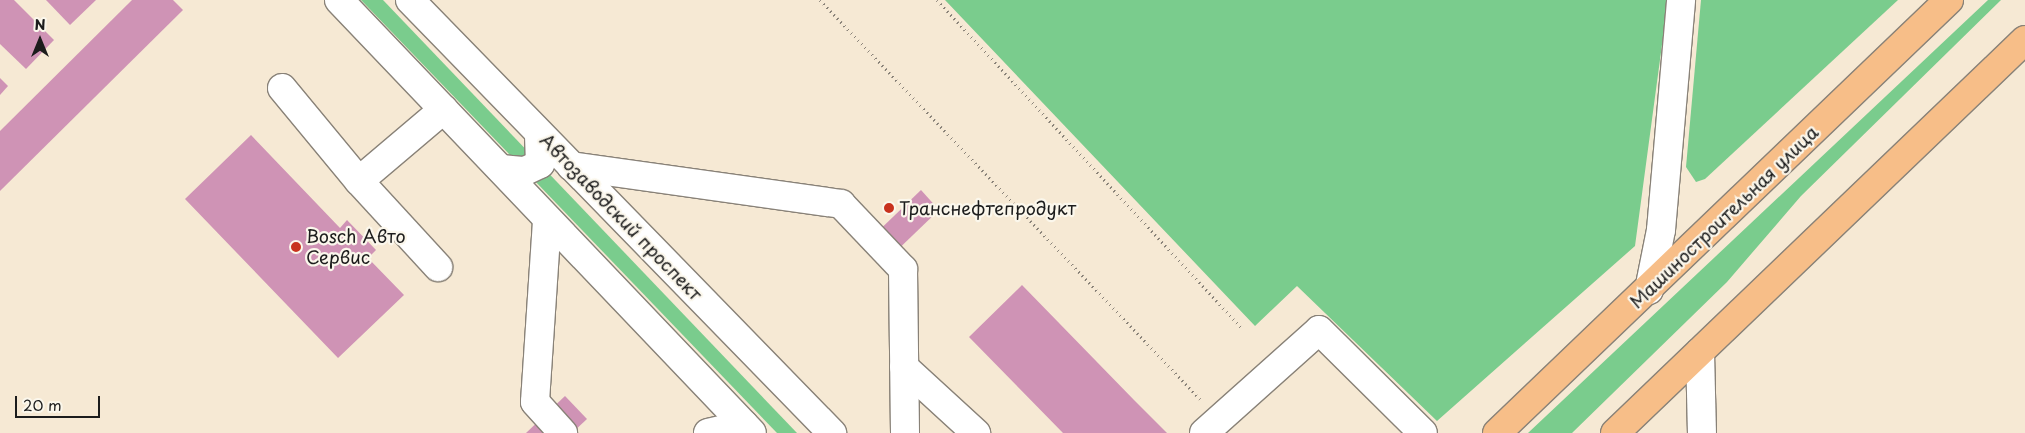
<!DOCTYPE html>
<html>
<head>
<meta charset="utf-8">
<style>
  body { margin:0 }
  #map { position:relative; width:2025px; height:433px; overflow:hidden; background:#f6e9d4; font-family:"Playpen Sans",sans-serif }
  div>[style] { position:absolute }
  .green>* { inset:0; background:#7acc8d }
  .building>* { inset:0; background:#cf93b5 }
  .path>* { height:3px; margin-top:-1.5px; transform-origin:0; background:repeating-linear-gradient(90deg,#898278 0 1px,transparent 0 5px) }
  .roads { filter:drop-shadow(1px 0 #898278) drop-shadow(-1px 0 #898278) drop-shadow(0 1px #898278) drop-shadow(0 -1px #898278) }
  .minor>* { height:28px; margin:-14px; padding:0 14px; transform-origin:14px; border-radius:14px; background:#fff }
  .major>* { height:28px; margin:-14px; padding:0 14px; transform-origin:14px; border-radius:14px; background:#f7be88 }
  .dots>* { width:14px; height:14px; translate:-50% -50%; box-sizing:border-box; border:2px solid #fbf7ec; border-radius:50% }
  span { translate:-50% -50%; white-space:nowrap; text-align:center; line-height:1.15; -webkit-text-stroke:4.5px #fbf7ec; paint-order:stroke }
  .poi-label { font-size:18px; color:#1c1c1c }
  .left { translate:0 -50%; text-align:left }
  .street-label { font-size:18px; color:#1c1c1c }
  .north { position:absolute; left:15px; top:15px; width:50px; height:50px; -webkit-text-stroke:4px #fbf7ec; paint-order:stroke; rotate:0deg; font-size:14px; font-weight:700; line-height:20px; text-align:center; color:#1c1c1c }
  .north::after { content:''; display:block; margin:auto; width:18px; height:22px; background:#1c1c1c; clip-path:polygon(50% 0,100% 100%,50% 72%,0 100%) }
  .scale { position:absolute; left:15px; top:396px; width:85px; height:22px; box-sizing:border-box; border:2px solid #1c1c1c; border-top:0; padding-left:6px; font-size:15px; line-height:18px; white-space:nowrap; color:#1c1c1c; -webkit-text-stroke:4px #fbf7ec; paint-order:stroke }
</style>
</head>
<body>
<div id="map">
  <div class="green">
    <div style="clip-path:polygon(361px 0,383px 0,797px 433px,777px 433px)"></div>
    <div style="clip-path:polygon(945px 0,1668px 0,1635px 246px,1437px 421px,1297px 286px,1255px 326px)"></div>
    <div style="clip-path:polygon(1701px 0,1898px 0,1705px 179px,1696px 182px,1686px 167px)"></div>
    <div style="clip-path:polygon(1988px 0,2001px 0,1801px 196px,1727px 282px,1572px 433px,1528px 433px)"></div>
  </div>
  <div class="building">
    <div style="clip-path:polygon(0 0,14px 0,54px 40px,26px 69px,0 44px)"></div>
    <div style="clip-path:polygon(46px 0,96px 0,70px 25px)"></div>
    <div style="clip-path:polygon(132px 0,173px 0,183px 10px,0 191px,0 131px)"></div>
    <div style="clip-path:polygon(0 78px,8px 86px,0 95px)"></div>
    <div style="clip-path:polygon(251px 135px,340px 228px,347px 220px,376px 250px,368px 258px,404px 295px,338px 358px,185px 199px)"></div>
    <div style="clip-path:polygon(921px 190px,939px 210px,887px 260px,868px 241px)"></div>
    <div style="clip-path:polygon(1022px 285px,1134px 400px,1167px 433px,1063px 433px,969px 337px)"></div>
    <div style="clip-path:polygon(565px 396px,587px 419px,572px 433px,526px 433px)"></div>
  </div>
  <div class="path">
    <div style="left:820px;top:0;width:551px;rotate:46.4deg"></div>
    <div style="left:937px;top:0;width:449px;rotate:47.1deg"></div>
  </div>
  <div class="roads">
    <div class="minor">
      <div style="left:339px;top:0;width:598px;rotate:46.35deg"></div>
      <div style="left:410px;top:0;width:605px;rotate:45.74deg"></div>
      <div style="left:282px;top:88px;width:121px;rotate:50.4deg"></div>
      <div style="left:359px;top:181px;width:111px;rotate:-40.3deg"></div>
      <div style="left:571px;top:166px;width:273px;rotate:8deg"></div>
      <div style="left:841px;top:204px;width:90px;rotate:46.4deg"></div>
      <div style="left:903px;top:269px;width:164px;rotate:89.3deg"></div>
      <div style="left:501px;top:169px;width:24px;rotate:5deg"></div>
      <div style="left:525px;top:171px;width:17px;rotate:-25deg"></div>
      <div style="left:540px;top:164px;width:30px;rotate:-92deg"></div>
      <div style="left:359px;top:181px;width:117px;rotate:47.4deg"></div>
      <div style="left:547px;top:221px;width:181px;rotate:93.8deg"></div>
      <div style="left:535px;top:402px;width:42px;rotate:47.9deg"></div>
      <div style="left:1649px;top:290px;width:61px;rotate:-78.7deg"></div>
      <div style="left:1661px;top:230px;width:231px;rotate:-85deg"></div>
      <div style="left:1700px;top:352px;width:81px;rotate:88.6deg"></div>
      <div style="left:904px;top:367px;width:98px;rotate:42.5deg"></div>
      <div style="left:708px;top:433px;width:37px;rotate:-13deg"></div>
      <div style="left:1204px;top:433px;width:154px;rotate:-41.8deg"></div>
      <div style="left:1319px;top:330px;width:146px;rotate:44.7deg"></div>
    </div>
    <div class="major">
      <div style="left:1497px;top:433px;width:626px;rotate:-43.77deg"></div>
      <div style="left:1615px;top:433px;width:568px;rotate:-43.79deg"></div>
    </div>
  </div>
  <div class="dots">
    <div style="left:889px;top:208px;background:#c8321e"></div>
    <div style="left:296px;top:247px;background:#c8321e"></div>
  </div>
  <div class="poi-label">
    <span class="left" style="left:899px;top:208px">Транснефтепродукт</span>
    <span class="left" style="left:306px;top:247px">Bosch Авто<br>Сервис</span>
  </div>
  <div class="street-label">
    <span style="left:621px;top:217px;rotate:46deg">Автозаводский проспект</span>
    <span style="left:1724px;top:217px;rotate:-44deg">Машиностроительная улица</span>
  </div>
  <div class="north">N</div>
  <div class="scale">20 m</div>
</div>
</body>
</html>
